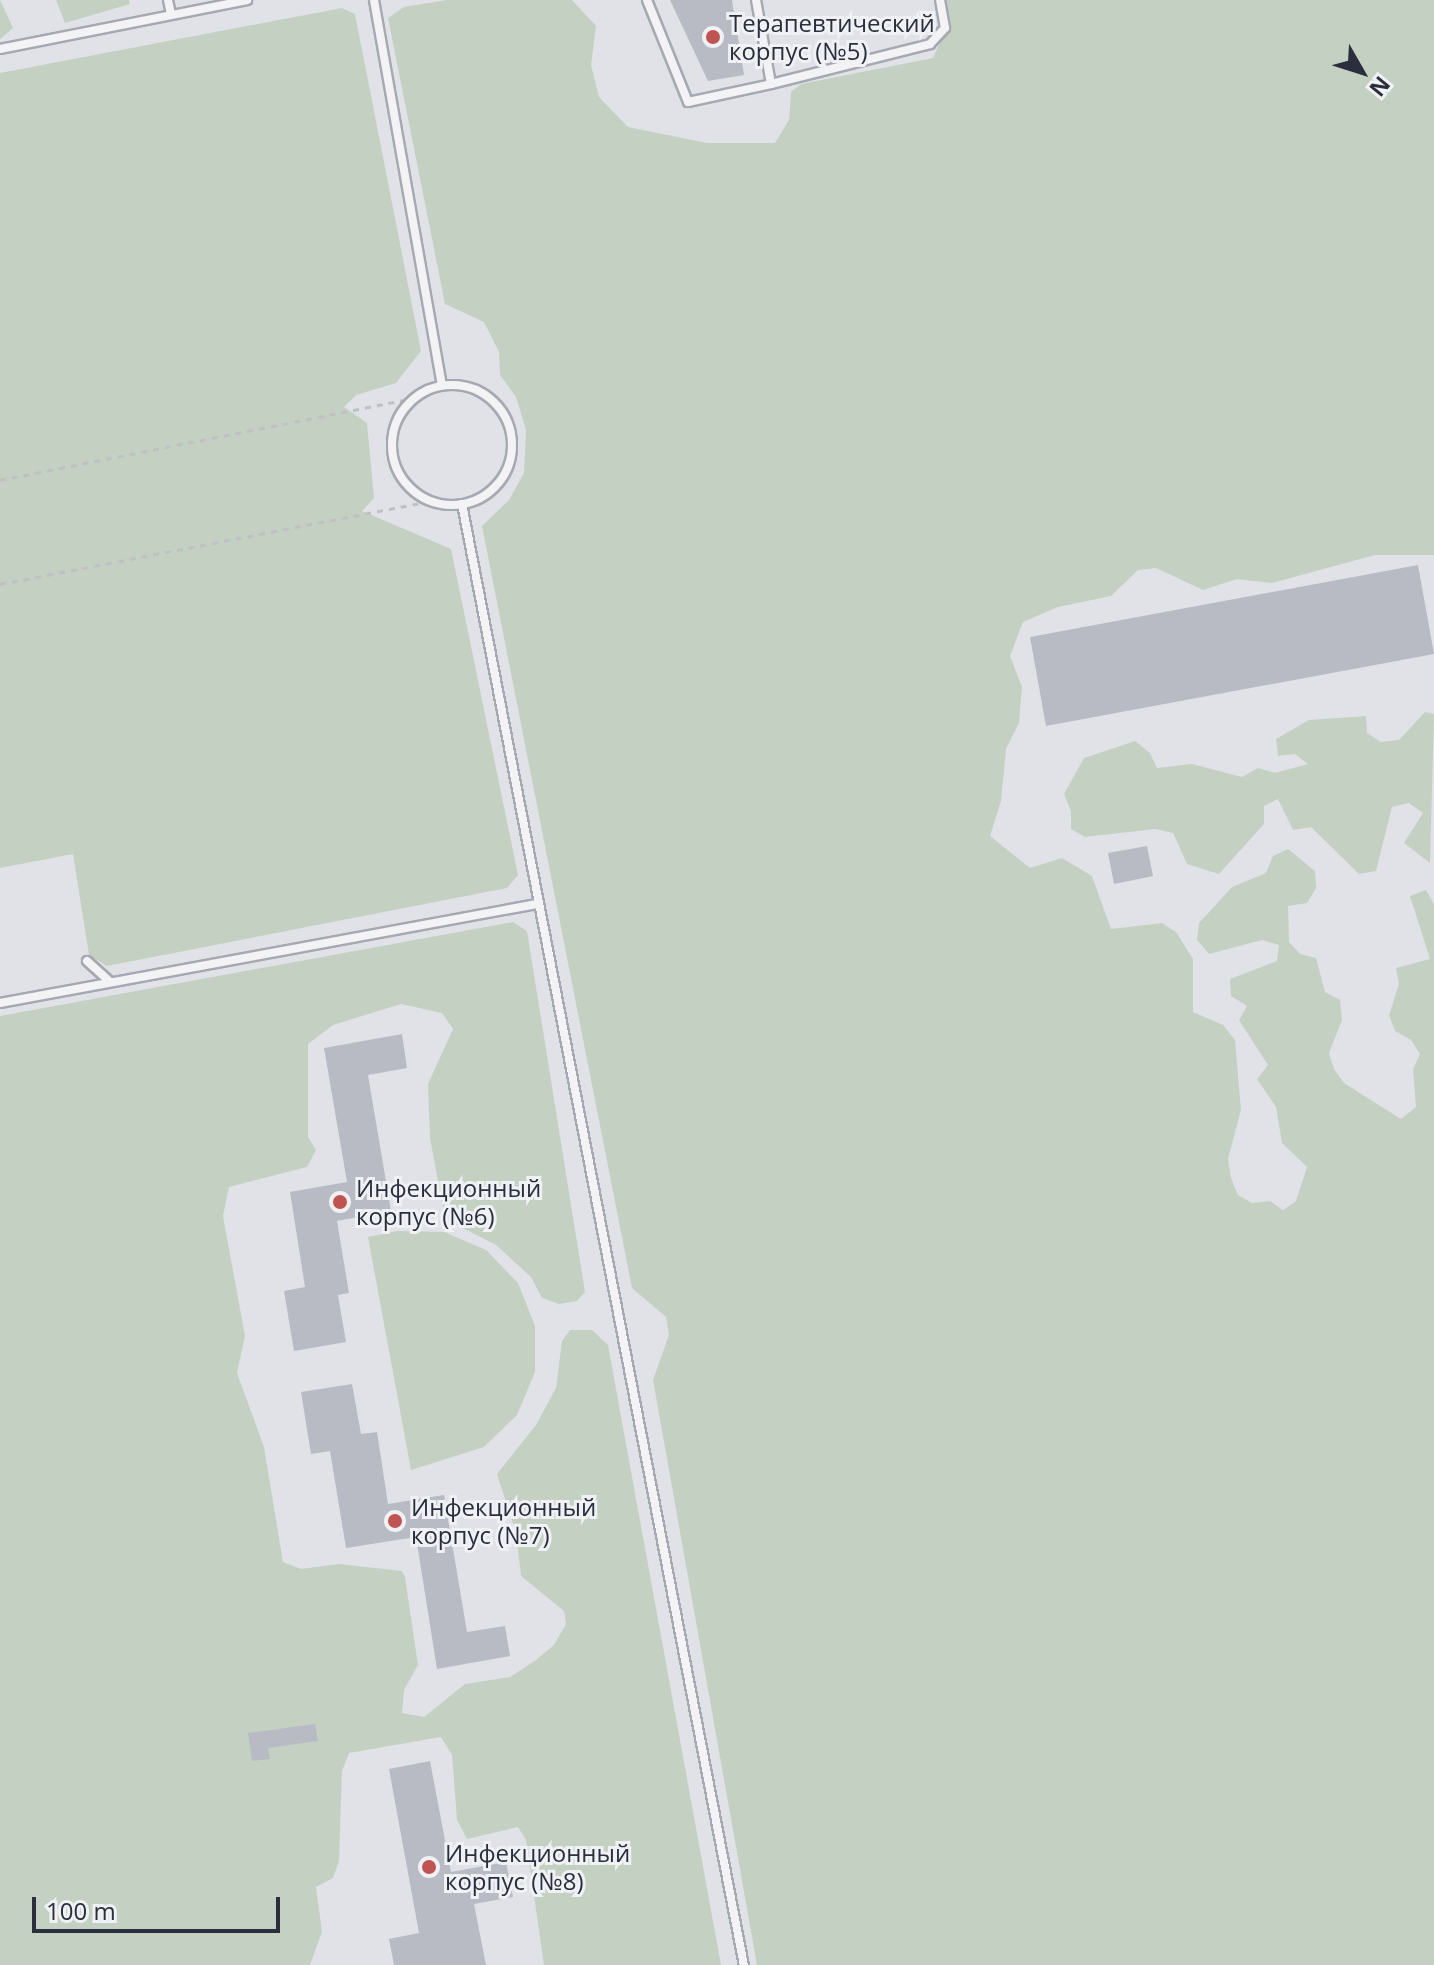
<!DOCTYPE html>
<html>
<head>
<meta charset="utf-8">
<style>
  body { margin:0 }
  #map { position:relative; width:1434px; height:1965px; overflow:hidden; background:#e0e2e8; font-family:"Open Sans",sans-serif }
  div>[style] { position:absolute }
  .green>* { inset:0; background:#c4d1c2 }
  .building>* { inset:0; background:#b8bbc4 }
  .path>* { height:3px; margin-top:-1.5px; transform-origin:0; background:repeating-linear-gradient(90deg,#bfc0c6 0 6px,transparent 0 12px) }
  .roads { filter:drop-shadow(2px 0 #a6a9b1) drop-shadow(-2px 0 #a6a9b1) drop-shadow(0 2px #a6a9b1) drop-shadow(0 -2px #a6a9b1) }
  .lane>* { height:8px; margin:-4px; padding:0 4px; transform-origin:4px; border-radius:4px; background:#f3f3f6 }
  .lane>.ring { margin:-4px; padding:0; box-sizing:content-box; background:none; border:8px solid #f3f3f6; border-radius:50% }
  .dots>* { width:22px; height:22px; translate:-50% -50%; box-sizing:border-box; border:4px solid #f0f1f5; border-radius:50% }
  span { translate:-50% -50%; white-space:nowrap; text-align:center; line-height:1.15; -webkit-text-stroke:6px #f0f1f5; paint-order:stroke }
  .poi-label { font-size:24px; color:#2b2f3d }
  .left { translate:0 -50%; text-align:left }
  .north { position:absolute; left:1322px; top:32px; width:80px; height:80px; -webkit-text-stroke:6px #f0f1f5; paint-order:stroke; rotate:129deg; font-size:22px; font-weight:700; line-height:32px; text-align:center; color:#2b2f3d }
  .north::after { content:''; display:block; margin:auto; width:28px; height:36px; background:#2b2f3d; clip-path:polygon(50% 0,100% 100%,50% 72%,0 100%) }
  .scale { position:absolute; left:32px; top:1897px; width:248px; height:36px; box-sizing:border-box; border:4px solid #2b2f3d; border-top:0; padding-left:10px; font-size:24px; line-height:28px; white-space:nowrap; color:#2b2f3d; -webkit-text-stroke:6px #f0f1f5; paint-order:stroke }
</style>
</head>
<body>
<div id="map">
  <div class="green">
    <div style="clip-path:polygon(0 0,13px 28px,0 39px)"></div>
    <div style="clip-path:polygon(56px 0,129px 0,130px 4px,65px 23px)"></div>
    <div style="clip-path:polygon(447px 0,572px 0,596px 26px,591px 65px,599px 97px,628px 127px,707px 143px,775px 143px,789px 120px,791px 92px,801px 84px,933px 58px,947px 26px,943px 0,1434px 0,1434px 555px,1375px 555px,1272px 583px,1237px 579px,1203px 590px,1156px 568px,1138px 570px,1111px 596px,1058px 607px,1023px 622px,1010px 656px,1022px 687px,1019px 723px,1006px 749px,1001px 801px,990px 836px,1030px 868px,1062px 858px,1092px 876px,1111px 929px,1162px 923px,1176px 932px,1193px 959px,1193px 1012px,1223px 1025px,1235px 1040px,1241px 1110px,1228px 1159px,1231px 1178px,1238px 1195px,1252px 1203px,1270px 1201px,1283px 1210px,1296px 1201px,1307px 1167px,1282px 1143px,1276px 1107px,1257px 1079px,1268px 1065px,1239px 1020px,1247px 1006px,1231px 996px,1230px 979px,1277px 961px,1279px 945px,1262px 940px,1209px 954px,1197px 940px,1199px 923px,1232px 887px,1266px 873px,1273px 856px,1288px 849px,1315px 871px,1316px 888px,1307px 903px,1288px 906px,1289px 942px,1300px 954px,1316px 958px,1325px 992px,1340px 1000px,1342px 1020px,1329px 1053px,1334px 1069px,1344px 1083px,1401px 1119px,1416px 1107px,1413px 1069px,1420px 1054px,1411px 1040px,1395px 1031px,1389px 1015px,1399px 984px,1396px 968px,1430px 959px,1410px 896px,1426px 890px,1434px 904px,1434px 1965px,757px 1965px,653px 1380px,669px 1335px,666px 1317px,632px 1288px,482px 526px,509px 500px,524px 473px,526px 430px,516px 397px,500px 375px,499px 352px,484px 322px,445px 304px,388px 18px,404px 7px)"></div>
    <div style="clip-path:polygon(342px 8px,355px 14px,421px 351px,396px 383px,356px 395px,344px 407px,367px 423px,374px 498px,362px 511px,451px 549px,518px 875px,507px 888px,107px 966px,89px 955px,73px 854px,0 868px,0 73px)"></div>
    <div style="clip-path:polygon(1425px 712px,1434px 714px,1430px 863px,1404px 843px,1423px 813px,1409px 803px,1392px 807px,1376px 871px,1359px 874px,1311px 827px,1293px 830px,1278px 799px,1264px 806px,1264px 824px,1219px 874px,1187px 864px,1173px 833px,1155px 829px,1085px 837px,1071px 829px,1071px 811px,1064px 794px,1084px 758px,1135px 741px,1150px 753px,1157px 768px,1192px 764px,1242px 777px,1258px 768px,1275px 773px,1308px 764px,1295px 754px,1278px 756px,1276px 739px,1309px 720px,1366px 716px,1367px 733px,1381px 742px,1399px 740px)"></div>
    <div style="clip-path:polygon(513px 922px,527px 931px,585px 1292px,577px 1301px,559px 1304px,542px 1298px,531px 1277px,496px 1245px,445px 1219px,430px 1138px,428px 1084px,453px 1029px,442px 1013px,401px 1004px,333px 1025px,308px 1044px,308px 1137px,316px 1150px,307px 1167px,229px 1187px,223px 1216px,245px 1336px,237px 1373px,264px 1447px,283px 1562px,301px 1569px,339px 1564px,402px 1571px,405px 1577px,418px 1665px,404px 1690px,402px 1713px,424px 1717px,465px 1684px,510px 1677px,536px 1660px,554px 1645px,566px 1624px,564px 1611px,521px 1576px,516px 1533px,497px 1474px,536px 1425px,556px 1388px,562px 1341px,570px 1330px,592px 1330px,608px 1345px,721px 1965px,544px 1965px,526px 1840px,518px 1827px,467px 1839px,457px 1820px,452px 1755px,441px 1737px,349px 1753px,342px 1771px,339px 1861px,333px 1878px,316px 1887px,322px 1932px,310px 1965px,0 1965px,0 1016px)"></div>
    <div style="clip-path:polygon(397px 1231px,444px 1232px,486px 1250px,518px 1283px,535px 1326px,535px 1372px,517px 1415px,484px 1447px,411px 1470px,368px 1237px)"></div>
  </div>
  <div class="building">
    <div style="clip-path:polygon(670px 0,732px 0,744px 75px,708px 81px)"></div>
    <div style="clip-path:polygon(1418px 565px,1434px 654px,1046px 726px,1030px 637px)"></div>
    <div style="clip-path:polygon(1147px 846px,1153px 876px,1114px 884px,1108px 853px)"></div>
    <div style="clip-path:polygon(402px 1034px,407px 1068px,368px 1075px,391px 1211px,337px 1221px,349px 1293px,338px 1295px,346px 1342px,294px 1351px,284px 1291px,305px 1287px,290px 1192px,347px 1182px,324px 1048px)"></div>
    <div style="clip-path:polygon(352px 1384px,361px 1434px,377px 1432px,388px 1504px,444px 1495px,467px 1632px,505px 1626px,510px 1656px,437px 1669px,416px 1537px,346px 1548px,330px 1451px,311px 1454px,301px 1392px)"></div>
    <div style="clip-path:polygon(315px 1724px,318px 1741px,268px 1748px,270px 1759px,252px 1761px,248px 1733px)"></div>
    <div style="clip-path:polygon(430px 1761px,451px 1872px,506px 1862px,513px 1897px,474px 1904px,486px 1965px,394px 1965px,389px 1939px,419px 1933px,389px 1769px)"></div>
  </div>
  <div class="path">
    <div style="left:0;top:480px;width:422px;rotate:-11.2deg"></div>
    <div style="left:0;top:584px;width:439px;rotate:-10.9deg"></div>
  </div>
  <div class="roads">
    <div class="lane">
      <div style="left:168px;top:0;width:14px;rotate:78deg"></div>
      <div style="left:374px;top:0;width:391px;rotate:80deg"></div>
      <div style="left:647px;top:0;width:110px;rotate:68.1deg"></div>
      <div style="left:688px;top:102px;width:85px;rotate:-12.2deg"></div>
      <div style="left:771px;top:84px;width:85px;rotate:-100.1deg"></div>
      <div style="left:0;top:49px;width:252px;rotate:-11.2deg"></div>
      <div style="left:771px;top:84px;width:164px;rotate:-14.1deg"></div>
      <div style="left:930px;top:44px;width:22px;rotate:-47deg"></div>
      <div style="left:945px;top:28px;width:28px;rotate:-100deg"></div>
      <div class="ring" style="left:392px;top:385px;width:112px;height:112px"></div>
      <div style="left:462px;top:504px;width:1488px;rotate:79.08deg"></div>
      <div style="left:87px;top:961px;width:31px;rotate:42deg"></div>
      <div style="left:0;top:1003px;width:546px;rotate:-10.45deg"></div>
    </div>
  </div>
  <div class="dots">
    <div style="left:713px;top:37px;background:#bf5453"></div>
    <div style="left:340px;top:1202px;background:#bf5453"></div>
    <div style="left:395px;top:1521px;background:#bf5453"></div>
    <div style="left:429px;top:1867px;background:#bf5453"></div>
  </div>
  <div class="poi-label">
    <span class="left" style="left:729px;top:37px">Терапевтический<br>корпус (№5)</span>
    <span class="left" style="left:356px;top:1202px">Инфекционный<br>корпус (№6)</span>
    <span class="left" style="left:411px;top:1521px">Инфекционный<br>корпус (№7)</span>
    <span class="left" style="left:445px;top:1867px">Инфекционный<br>корпус (№8)</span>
  </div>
  <div class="north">N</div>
  <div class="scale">100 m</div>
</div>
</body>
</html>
